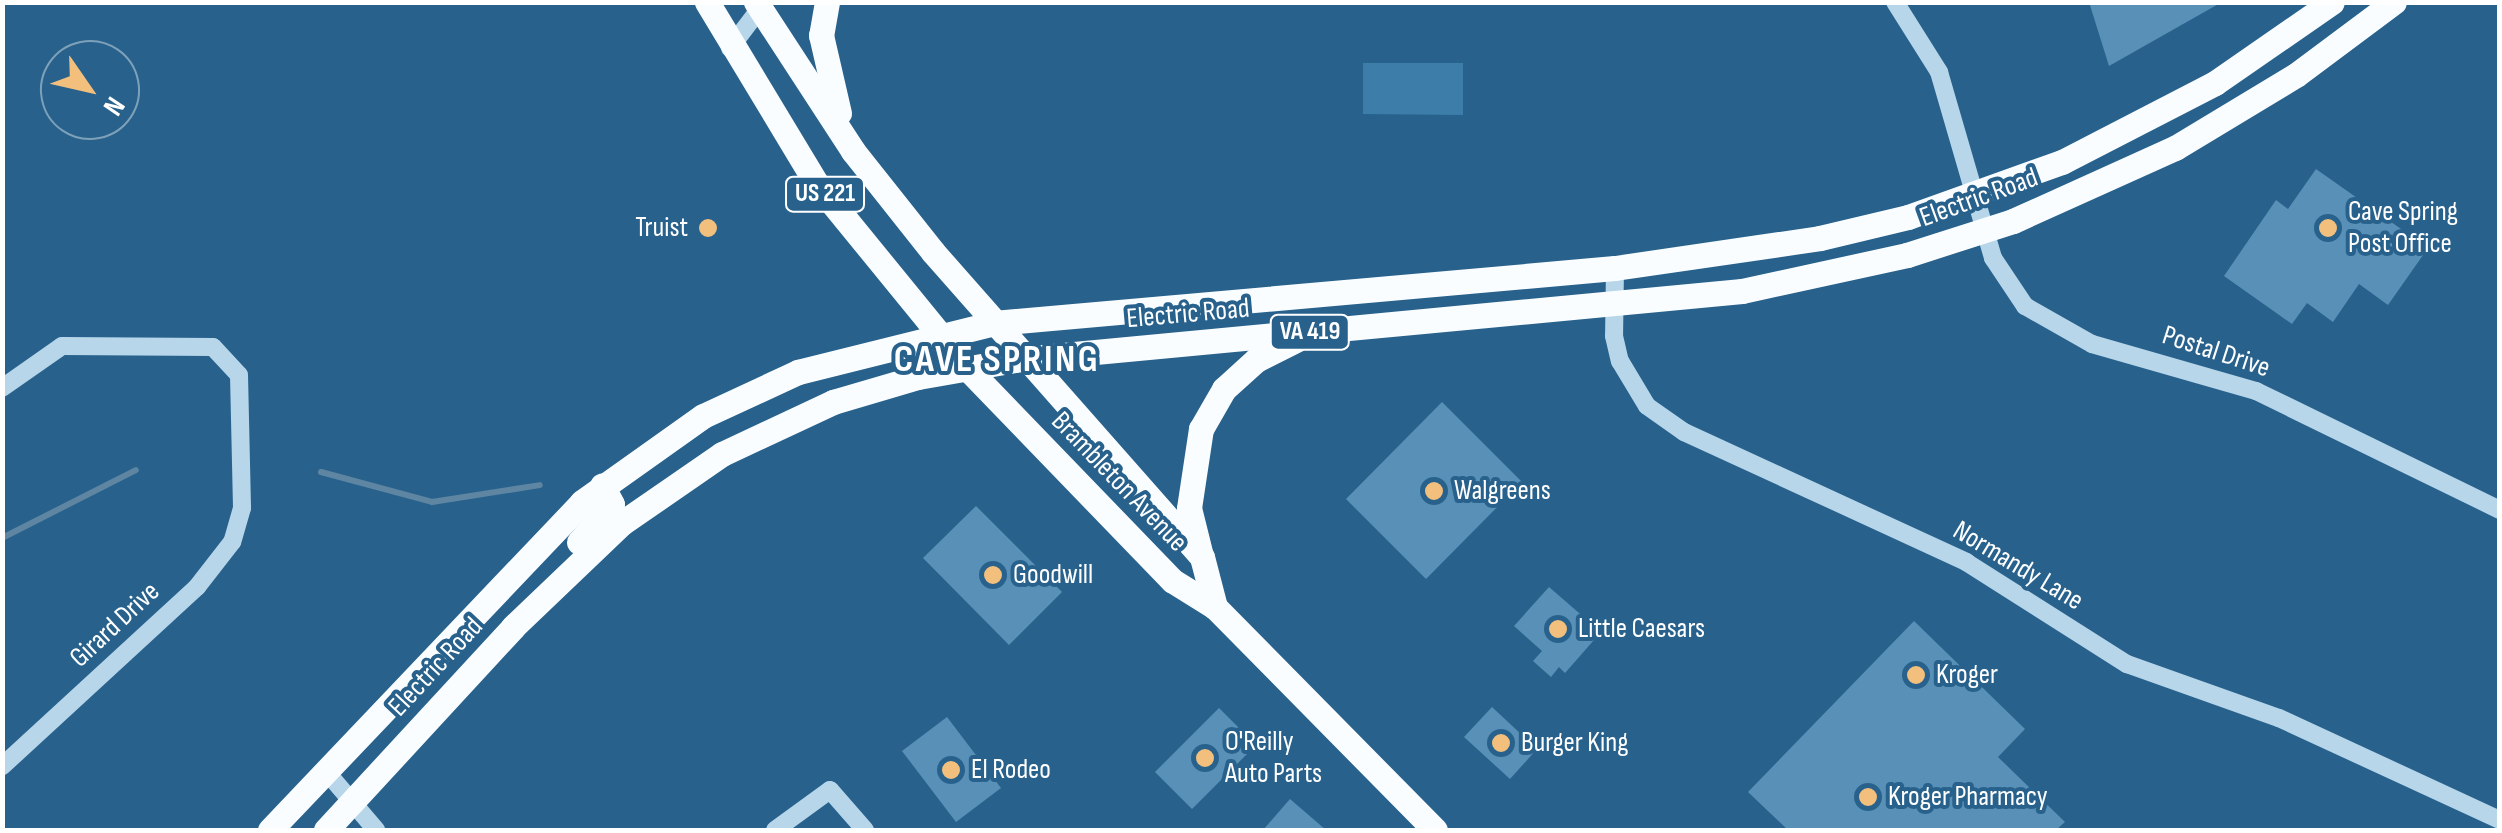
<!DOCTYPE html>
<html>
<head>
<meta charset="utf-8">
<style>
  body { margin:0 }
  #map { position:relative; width:2502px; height:833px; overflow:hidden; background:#28628c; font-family:"Sofia Sans Condensed",sans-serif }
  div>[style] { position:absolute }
  .green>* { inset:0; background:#3c7da9 }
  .stream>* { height:6px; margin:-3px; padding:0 3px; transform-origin:3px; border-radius:3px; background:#5e85a1 }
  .building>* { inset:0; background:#5890b7 }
  .minor>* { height:18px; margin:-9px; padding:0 9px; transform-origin:9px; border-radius:9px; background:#b7d6ea }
  .major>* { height:25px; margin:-12.5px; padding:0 12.5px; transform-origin:12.5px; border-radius:12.5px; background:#fafdff }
  .dots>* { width:28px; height:28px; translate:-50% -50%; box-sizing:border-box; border:5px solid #28628c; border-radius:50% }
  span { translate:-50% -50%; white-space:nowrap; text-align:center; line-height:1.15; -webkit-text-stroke:8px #28628c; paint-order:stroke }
  .shield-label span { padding:2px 8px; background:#28628c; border:2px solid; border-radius:8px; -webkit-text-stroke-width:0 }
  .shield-label { font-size:25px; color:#fff; font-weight:700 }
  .street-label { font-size:28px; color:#fff }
  .poi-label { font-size:28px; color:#fff }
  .left { translate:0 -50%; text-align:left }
  .right { translate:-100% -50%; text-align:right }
  .district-label { font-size:38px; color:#fff; font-weight:700; letter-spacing:2.5px }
  .frame { position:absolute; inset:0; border:5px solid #fff; pointer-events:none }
  .north { position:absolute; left:40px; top:40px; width:100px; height:100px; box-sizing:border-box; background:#28628c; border:2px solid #7ea1ba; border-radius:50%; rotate:124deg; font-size:28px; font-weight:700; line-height:40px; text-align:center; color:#fff }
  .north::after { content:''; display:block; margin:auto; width:35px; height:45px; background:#f2bf7d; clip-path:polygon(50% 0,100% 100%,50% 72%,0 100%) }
</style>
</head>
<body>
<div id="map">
  <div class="green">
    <div style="clip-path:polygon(1363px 63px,1463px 63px,1463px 115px,1363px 114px)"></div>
  </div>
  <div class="stream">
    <div style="left:321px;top:472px;width:115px;rotate:15.1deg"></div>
    <div style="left:432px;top:502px;width:109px;rotate:-8.9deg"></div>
    <div style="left:2px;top:538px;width:150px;rotate:-26.9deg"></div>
  </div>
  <div class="building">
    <div style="clip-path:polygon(2089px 2px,2222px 2px,2109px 66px)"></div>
    <div style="clip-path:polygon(2316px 169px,2428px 248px,2388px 305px,2359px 284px,2333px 322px,2307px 303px,2292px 324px,2224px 276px,2276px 200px,2288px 209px)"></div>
    <div style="clip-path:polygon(1442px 402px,1522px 482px,1426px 579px,1346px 499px)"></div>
    <div style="clip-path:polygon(976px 506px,1062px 592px,1009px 645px,923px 558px)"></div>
    <div style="clip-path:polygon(1549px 587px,1601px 632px,1565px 673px,1559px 667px,1551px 677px,1533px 661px,1542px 651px,1514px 626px)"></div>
    <div style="clip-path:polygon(1914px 621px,2025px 729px,1998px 757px,2065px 822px,2056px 830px,1788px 830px,1748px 792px)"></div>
    <div style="clip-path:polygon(1492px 707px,1537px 749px,1510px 779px,1464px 737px)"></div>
    <div style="clip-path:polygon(1219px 708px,1256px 745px,1192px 809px,1155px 772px)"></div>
    <div style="clip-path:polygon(947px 717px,1001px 788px,956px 822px,902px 751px)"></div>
    <div style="clip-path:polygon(1290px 799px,1326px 830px,1263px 830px)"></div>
  </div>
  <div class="minor">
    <div style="left:1895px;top:2px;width:83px;rotate:57.8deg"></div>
    <div style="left:1939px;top:72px;width:194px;rotate:73.8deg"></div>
    <div style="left:1993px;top:258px;width:58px;rotate:56.3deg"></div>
    <div style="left:2025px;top:306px;width:77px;rotate:29.6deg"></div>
    <div style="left:2092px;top:344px;width:171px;rotate:16deg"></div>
    <div style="left:2256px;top:391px;width:271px;rotate:26deg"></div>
    <div style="left:730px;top:48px;width:56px;rotate:-52.9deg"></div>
    <div style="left:1615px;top:268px;width:68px;rotate:90.8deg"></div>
    <div style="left:1614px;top:336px;width:26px;rotate:77deg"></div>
    <div style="left:1620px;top:361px;width:52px;rotate:59deg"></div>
    <div style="left:1647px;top:406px;width:45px;rotate:35.1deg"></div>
    <div style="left:1684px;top:432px;width:311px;rotate:24.7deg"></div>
    <div style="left:1966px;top:562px;width:191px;rotate:32.4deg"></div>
    <div style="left:2127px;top:664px;width:161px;rotate:19.6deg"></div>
    <div style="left:2279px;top:718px;width:243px;rotate:24.8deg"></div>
    <div style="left:2px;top:388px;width:73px;rotate:-35deg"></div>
    <div style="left:62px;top:346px;width:151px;rotate:0.4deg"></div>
    <div style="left:213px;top:347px;width:38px;rotate:47deg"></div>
    <div style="left:239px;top:375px;width:133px;rotate:88.7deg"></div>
    <div style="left:242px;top:508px;width:35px;rotate:106deg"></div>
    <div style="left:232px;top:542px;width:57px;rotate:127.9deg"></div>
    <div style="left:197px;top:587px;width:265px;rotate:137.4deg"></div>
    <div style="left:325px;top:770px;width:79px;rotate:49.6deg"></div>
    <div style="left:775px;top:830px;width:68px;rotate:-36deg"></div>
    <div style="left:830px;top:790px;width:53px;rotate:48.8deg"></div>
  </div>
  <div class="major">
    <div style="left:707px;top:2px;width:211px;rotate:58.9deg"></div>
    <div style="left:816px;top:183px;width:239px;rotate:50.8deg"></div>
    <div style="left:967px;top:368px;width:296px;rotate:46deg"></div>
    <div style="left:1173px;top:581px;width:49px;rotate:31.8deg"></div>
    <div style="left:1215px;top:607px;width:313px;rotate:45.4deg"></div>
    <div style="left:756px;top:2px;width:178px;rotate:56.9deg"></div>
    <div style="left:853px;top:151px;width:129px;rotate:51.6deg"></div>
    <div style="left:933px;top:252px;width:407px;rotate:48.6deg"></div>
    <div style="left:1202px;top:557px;width:52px;rotate:75.4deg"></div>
    <div style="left:827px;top:2px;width:34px;rotate:100deg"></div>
    <div style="left:821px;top:35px;width:80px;rotate:77deg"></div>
    <div style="left:579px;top:542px;width:50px;rotate:-49deg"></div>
    <div style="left:612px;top:504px;width:21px;rotate:-118deg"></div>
    <div style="left:1200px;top:552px;width:45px;rotate:-104deg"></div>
    <div style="left:1189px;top:508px;width:80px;rotate:-81.4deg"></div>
    <div style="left:1201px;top:429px;width:46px;rotate:-60.1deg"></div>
    <div style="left:1224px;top:389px;width:43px;rotate:-42.2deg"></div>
    <div style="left:1256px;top:360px;width:45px;rotate:-26.6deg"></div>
    <div style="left:270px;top:830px;width:453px;rotate:-46.4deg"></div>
    <div style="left:582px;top:502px;width:148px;rotate:-35.4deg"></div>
    <div style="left:703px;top:416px;width:105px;rotate:-24.9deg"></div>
    <div style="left:798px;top:372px;width:202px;rotate:-14deg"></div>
    <div style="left:994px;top:323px;width:623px;rotate:-5.06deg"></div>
    <div style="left:1615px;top:268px;width:207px;rotate:-8.3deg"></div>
    <div style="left:1820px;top:238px;width:90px;rotate:-13.4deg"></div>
    <div style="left:1908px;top:217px;width:164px;rotate:-19.7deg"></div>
    <div style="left:2062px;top:162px;width:172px;rotate:-27.3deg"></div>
    <div style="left:2215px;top:83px;width:142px;rotate:-34.7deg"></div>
    <div style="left:326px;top:830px;width:276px;rotate:-47.3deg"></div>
    <div style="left:513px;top:627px;width:151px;rotate:-43.7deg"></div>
    <div style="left:622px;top:523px;width:121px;rotate:-34.6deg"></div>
    <div style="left:722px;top:454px;width:123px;rotate:-25.1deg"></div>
    <div style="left:833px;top:402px;width:89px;rotate:-16.4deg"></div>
    <div style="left:918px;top:377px;width:105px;rotate:-9.9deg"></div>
    <div style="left:1021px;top:359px;width:724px;rotate:-5.39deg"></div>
    <div style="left:1742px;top:291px;width:169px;rotate:-12.3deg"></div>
    <div style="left:1907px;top:255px;width:111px;rotate:-17.8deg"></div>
    <div style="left:2013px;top:221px;width:178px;rotate:-24.3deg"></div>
    <div style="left:2175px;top:148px;width:141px;rotate:-31.1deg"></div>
    <div style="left:2296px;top:75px;width:122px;rotate:-36.7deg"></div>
  </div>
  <div class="dots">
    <div style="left:708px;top:228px;background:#f2bf7d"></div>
    <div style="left:2328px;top:228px;background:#f2bf7d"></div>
    <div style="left:1434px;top:491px;background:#f2bf7d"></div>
    <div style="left:993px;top:575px;background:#f2bf7d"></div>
    <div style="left:1558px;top:629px;background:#f2bf7d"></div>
    <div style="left:1916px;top:675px;background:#f2bf7d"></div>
    <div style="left:1501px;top:743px;background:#f2bf7d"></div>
    <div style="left:1205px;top:758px;background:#f2bf7d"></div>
    <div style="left:951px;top:770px;background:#f2bf7d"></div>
    <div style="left:1868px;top:797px;background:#f2bf7d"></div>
  </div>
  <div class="shield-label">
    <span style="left:825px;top:194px">US 221</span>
    <span style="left:1310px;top:332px">VA 419</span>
  </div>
  <div class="street-label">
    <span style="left:1979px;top:198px;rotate:-20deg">Electric Road</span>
    <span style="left:1188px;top:314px;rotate:-5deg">Electric Road</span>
    <span style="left:2216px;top:352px;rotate:18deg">Postal Drive</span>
    <span style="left:1119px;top:482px;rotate:46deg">Brambleton Avenue</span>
    <span style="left:2018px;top:566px;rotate:31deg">Normandy Lane</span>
    <span style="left:115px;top:625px;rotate:-43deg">Girard Drive</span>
    <span style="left:436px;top:667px;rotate:-47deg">Electric Road</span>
  </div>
  <div class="poi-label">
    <span class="left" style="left:2348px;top:228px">Cave Spring<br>Post Office</span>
    <span class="right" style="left:688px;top:228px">Truist</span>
    <span class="left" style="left:1454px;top:491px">Walgreens</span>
    <span class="left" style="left:1013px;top:575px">Goodwill</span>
    <span class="left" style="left:1578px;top:629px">Little Caesars</span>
    <span class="left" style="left:1936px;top:675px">Kroger</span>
    <span class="left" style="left:1225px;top:758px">O'Reilly<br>Auto Parts</span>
    <span class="left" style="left:1521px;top:743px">Burger King</span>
    <span class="left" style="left:971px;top:770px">El Rodeo</span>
    <span class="left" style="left:1888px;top:797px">Kroger Pharmacy</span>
  </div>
  <div class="district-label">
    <span style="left:997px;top:360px">CAVE SPRING</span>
  </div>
  <div class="frame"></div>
  <div class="north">N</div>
</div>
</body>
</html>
